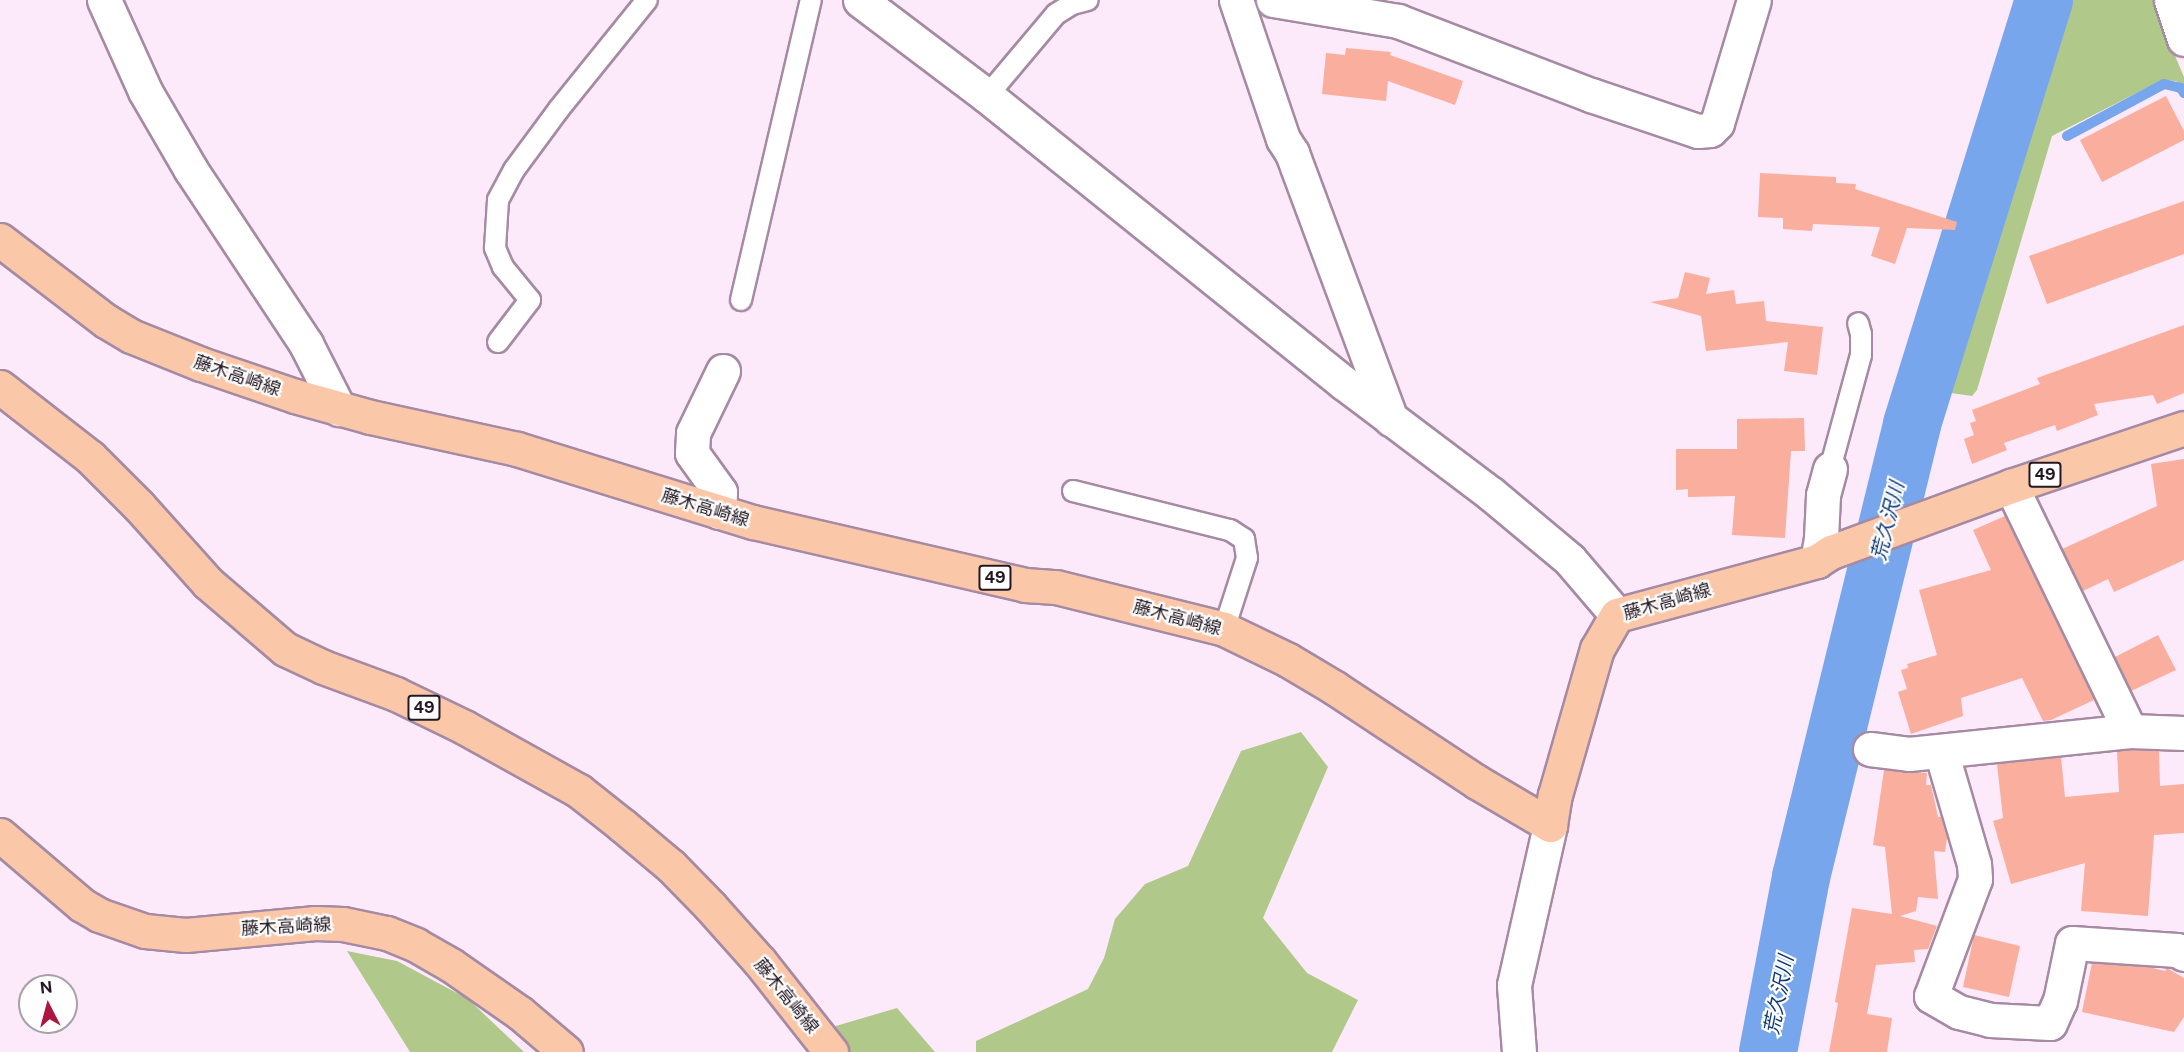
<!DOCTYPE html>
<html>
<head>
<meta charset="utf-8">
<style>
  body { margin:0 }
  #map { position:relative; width:2184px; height:1052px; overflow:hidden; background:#fceafa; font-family:"Public Sans","Noto Sans JP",sans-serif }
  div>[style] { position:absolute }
  .green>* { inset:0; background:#b0c88a }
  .stream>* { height:10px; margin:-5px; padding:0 5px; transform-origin:5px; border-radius:5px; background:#77a6ed }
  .river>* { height:58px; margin:-29px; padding:0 29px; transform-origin:29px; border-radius:29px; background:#77a6ed }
  .building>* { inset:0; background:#f9ae9e }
  .roads { filter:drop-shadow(2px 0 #a68aa3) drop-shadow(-2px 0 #a68aa3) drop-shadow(0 2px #a68aa3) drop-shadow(0 -2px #a68aa3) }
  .service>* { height:20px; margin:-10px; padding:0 10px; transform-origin:10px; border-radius:10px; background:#fff }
  .minor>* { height:33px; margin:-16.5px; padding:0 16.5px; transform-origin:16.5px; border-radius:16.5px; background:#fff }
  .primary>* { height:33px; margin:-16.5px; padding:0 16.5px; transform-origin:16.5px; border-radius:16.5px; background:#fac8a9 }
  span { translate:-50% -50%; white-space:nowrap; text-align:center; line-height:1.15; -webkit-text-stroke:4.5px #fefefe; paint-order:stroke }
  .shield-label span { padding:2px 4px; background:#fefefe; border:2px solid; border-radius:4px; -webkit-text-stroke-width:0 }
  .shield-label { font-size:16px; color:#241923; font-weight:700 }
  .street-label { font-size:18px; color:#241923 }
  .water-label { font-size:20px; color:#0f3b79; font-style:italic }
  .north { position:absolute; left:18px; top:974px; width:60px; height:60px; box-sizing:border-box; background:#fefefe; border:2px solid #a7a2a6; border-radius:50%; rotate:354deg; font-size:16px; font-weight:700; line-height:24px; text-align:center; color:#241923 }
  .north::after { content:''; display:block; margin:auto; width:21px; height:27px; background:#ac1742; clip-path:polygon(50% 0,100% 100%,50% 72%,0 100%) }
</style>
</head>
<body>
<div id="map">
  <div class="green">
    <div style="clip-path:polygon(2068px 0,2157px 0,2165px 32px,2184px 77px,2184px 86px,2176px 81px,2162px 80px,2052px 136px,1977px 390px,1972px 396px,1951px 393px,1941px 427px,1935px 426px)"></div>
    <div style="clip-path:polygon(1301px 732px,1328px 767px,1263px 918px,1307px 973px,1358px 1000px,1332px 1052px,976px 1052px,976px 1041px,1088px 989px,1104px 958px,1115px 919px,1145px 884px,1188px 866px,1241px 751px)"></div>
    <div style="clip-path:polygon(347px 951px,397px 961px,468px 999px,524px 1052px,410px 1052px)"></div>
    <div style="clip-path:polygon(897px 1008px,935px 1052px,841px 1052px,829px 1028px)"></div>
  </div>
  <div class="stream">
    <div style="left:2067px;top:136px;width:110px;rotate:-28.2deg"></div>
    <div style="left:2164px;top:84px;width:17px;rotate:13deg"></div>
    <div style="left:2181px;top:88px;width:6px;rotate:59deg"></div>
  </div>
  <div class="river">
    <div style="left:1768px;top:1052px;width:178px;rotate:-79.3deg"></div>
    <div style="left:1801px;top:877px;width:466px;rotate:-76.2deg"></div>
    <div style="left:1912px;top:424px;width:444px;rotate:-72.7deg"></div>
  </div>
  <div class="building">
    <div style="clip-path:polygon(1346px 48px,1391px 52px,1390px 55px,1463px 81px,1455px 105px,1388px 81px,1386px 101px,1322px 94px,1326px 53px,1345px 55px)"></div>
    <div style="clip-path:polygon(2166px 96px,2184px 131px,2184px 140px,2102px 182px,2080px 140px)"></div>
    <div style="clip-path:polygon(1760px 173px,1836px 177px,1836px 183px,1856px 184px,1855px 189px,1957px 222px,1955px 230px,1907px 228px,1895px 264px,1871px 256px,1880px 227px,1813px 224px,1812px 231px,1783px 229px,1783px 218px,1758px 217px)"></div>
    <div style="clip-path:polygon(2184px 201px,2184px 254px,2047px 304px,2029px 256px)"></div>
    <div style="clip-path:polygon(1685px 272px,1710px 278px,1706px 294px,1734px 290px,1736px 304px,1764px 301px,1766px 321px,1823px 327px,1817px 375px,1784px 371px,1788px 342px,1706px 351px,1701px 316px,1650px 302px,1678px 298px)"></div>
    <div style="clip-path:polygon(2184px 325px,2184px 393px,2157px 404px,2153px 395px,2094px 404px,2098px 415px,2057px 431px,2055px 425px,2004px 443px,2007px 450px,1972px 464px,1964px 439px,1974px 435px,1970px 423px,1976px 421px,1972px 410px,2040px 384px,2037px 378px)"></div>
    <div style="clip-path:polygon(1804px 418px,1805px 451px,1791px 451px,1785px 538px,1732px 535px,1735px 496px,1688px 497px,1688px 489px,1676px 490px,1676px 449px,1737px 449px,1737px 419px)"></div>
    <div style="clip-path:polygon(2184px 459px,2184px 560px,2114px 592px,2108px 579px,2083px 591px,2062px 549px,2157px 506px,2151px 464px)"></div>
    <div style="clip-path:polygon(2005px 516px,2094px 700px,2051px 720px,2043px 721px,2022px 678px,1961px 698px,1963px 716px,1911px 734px,1898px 692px,1907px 689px,1901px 670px,1908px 668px,1907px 664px,1937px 655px,1919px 590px,1991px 570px,1973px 530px)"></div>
    <div style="clip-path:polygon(2158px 635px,2176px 670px,2131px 691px,2115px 657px)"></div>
    <div style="clip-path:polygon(2131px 750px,2159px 751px,2160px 786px,2184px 784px,2184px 833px,2154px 835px,2148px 916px,2081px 911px,2085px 863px,2011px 884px,1993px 821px,2003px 818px,1997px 764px,2061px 757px,2065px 797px,2119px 792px,2117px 751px)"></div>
    <div style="clip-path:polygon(1884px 770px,1927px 773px,1926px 785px,1931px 785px,1938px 817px,1941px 817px,1947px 838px,1945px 852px,1934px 851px,1938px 899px,1918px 897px,1916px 911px,1900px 916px,1937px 926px,1928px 949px,1914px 950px,1915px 962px,1876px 965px,1867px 1014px,1892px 1018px,1887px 1052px,1829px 1052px,1838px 1003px,1835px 1002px,1852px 908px,1892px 914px,1885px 847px,1873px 845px)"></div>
    <div style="clip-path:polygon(1974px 935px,2020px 946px,2009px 997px,1963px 987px)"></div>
    <div style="clip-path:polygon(2092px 963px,2149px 967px,2165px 971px,2167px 968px,2184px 978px,2184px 1017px,2174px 1032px,2082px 1012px)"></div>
  </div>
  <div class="roads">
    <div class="service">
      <div style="left:987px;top:96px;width:107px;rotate:-49.9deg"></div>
      <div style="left:1056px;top:14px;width:19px;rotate:-32deg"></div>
      <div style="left:1072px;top:4px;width:16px;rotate:-14deg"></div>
      <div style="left:741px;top:300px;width:308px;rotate:-76.9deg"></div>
      <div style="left:498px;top:342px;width:53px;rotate:-52.7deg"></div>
      <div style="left:530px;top:300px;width:43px;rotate:-129.3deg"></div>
      <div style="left:503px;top:267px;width:21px;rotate:-113deg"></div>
      <div style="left:495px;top:248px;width:48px;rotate:-86.4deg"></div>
      <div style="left:498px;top:200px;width:34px;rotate:-62deg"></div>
      <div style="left:514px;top:170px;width:76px;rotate:-53.6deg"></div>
      <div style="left:559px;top:109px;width:140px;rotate:-51.1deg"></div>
      <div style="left:1830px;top:469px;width:118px;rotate:-74.8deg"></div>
      <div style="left:1861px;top:355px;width:21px;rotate:-90deg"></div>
      <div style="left:1861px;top:334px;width:11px;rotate:-105deg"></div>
      <div style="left:1073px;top:491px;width:162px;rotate:14deg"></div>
      <div style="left:1230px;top:530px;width:17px;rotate:33deg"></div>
      <div style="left:1244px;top:539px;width:19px;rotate:81deg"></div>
      <div style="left:1247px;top:558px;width:75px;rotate:107.9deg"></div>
    </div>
    <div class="minor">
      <div style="left:104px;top:0;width:100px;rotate:65.7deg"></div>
      <div style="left:145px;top:91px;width:91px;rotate:59.8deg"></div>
      <div style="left:191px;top:170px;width:209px;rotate:56.5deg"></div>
      <div style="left:306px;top:344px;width:73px;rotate:63.1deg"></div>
      <div style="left:860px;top:0;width:159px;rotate:37.1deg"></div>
      <div style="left:987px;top:96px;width:458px;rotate:38.8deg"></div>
      <div style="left:1344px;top:383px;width:183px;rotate:37deg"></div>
      <div style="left:1490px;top:493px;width:104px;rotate:39.9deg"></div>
      <div style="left:1570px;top:560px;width:72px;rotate:49.5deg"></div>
      <div style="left:1236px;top:0;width:147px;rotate:71.3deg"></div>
      <div style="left:1283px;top:139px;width:17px;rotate:57deg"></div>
      <div style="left:1292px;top:153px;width:284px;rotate:69.6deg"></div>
      <div style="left:1273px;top:0;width:127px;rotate:9.5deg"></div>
      <div style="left:1398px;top:21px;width:207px;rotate:21deg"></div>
      <div style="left:1591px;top:95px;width:113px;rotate:18.6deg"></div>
      <div style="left:1698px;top:131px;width:12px;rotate:-5deg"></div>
      <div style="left:1710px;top:130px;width:10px;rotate:-45deg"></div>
      <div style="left:1717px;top:123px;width:128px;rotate:-73.3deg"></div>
      <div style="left:2171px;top:0;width:41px;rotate:71.6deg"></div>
      <div style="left:2011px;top:486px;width:272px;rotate:64.1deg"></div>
      <div style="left:719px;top:512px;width:20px;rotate:-87deg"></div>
      <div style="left:720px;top:492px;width:48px;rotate:-125.7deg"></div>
      <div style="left:692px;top:453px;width:20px;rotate:-87deg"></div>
      <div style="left:693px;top:433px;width:69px;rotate:-64.2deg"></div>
      <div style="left:1817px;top:561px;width:23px;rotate:-80deg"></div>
      <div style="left:1821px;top:538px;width:43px;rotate:-87.3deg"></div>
      <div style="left:1823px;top:495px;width:27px;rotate:-75deg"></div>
      <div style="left:1870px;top:749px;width:39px;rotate:7deg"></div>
      <div style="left:1909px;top:754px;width:222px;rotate:-5.9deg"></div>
      <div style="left:2130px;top:731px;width:54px;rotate:2.1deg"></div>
      <div style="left:1941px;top:751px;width:118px;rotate:73.7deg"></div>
      <div style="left:1974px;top:864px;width:15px;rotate:86deg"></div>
      <div style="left:1975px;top:879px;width:125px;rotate:110.6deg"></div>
      <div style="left:1931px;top:996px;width:32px;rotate:30deg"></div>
      <div style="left:1959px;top:1012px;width:32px;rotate:14deg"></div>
      <div style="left:1990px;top:1020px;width:60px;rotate:2.9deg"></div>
      <div style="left:2050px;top:1023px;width:24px;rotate:-66deg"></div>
      <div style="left:2060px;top:1001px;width:59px;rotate:-78.3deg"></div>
      <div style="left:2072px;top:943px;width:105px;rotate:3.8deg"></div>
      <div style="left:2177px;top:950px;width:8px;rotate:30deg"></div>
      <div style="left:1519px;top:1052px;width:67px;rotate:-94.3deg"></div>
      <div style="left:1514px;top:985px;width:164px;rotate:-77.3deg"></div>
    </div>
    <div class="primary">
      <div style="left:0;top:240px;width:133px;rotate:37.4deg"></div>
      <div style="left:106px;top:321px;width:29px;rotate:31deg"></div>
      <div style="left:131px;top:336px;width:75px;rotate:21.8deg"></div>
      <div style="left:201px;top:364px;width:99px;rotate:18.8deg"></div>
      <div style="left:295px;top:396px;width:78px;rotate:15.6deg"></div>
      <div style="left:370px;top:417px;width:150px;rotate:12.3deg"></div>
      <div style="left:517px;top:449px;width:247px;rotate:17.2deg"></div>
      <div style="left:753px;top:522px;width:279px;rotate:13deg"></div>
      <div style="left:1025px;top:585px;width:31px;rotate:4deg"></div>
      <div style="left:1056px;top:587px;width:173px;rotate:14deg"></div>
      <div style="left:1224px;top:629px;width:71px;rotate:25.8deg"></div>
      <div style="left:1288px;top:660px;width:55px;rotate:30.8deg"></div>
      <div style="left:1335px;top:688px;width:170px;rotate:33.5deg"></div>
      <div style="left:1477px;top:782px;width:85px;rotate:30.5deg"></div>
      <div style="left:1550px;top:825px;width:30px;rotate:-81deg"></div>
      <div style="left:1555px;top:795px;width:152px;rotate:-74deg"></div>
      <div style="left:1597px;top:649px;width:39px;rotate:-60deg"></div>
      <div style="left:1617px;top:615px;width:207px;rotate:-15.1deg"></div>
      <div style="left:1817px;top:561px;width:17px;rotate:-33deg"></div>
      <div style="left:1831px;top:552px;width:192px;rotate:-20.1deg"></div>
      <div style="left:2011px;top:486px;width:182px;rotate:-18.5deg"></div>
      <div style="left:0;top:387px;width:114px;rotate:37.9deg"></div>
      <div style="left:90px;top:457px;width:69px;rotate:45deg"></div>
      <div style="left:139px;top:506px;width:103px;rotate:48.1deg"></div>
      <div style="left:208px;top:583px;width:101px;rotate:40.6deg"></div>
      <div style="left:285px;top:649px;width:42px;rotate:25.3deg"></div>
      <div style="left:323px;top:667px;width:78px;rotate:20.3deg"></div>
      <div style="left:396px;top:694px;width:76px;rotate:25.9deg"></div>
      <div style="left:464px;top:727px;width:132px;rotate:29.1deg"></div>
      <div style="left:579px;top:791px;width:55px;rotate:38.3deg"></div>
      <div style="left:622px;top:825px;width:64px;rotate:39.9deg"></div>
      <div style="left:671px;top:866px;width:56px;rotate:45.7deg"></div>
      <div style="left:710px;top:906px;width:75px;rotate:48.2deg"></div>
      <div style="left:760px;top:962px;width:115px;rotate:51.7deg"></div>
      <div style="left:0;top:835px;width:108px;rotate:40.5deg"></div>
      <div style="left:82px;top:905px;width:20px;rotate:30deg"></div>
      <div style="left:99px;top:915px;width:49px;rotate:19.2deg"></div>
      <div style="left:145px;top:931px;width:41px;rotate:5.6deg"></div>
      <div style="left:186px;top:935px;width:130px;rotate:-5.3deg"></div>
      <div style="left:315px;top:923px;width:28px;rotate:2deg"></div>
      <div style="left:343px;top:924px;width:45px;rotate:11.6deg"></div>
      <div style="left:387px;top:933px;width:31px;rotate:22deg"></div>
      <div style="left:416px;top:945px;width:40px;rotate:29.7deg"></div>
      <div style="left:451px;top:965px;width:84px;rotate:34.8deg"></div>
      <div style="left:520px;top:1013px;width:60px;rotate:40.3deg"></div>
    </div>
  </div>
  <div class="shield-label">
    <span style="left:2045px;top:475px">49</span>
    <span style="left:995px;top:578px">49</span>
    <span style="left:424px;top:708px">49</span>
  </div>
  <div class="street-label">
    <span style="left:237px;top:376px;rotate:19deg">藤木高崎線</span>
    <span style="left:705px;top:508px;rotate:17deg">藤木高崎線</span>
    <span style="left:1667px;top:602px;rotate:-16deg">藤木高崎線</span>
    <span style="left:1177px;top:618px;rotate:15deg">藤木高崎線</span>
    <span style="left:286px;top:927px;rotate:-3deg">藤木高崎線</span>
    <span style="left:786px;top:996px;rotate:51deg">藤木高崎線</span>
  </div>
  <div class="water-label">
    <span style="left:1888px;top:521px;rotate:-76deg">荒久沢川</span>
    <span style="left:1779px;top:995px;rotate:-79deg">荒久沢川</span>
  </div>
  <div class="north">N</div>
</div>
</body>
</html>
